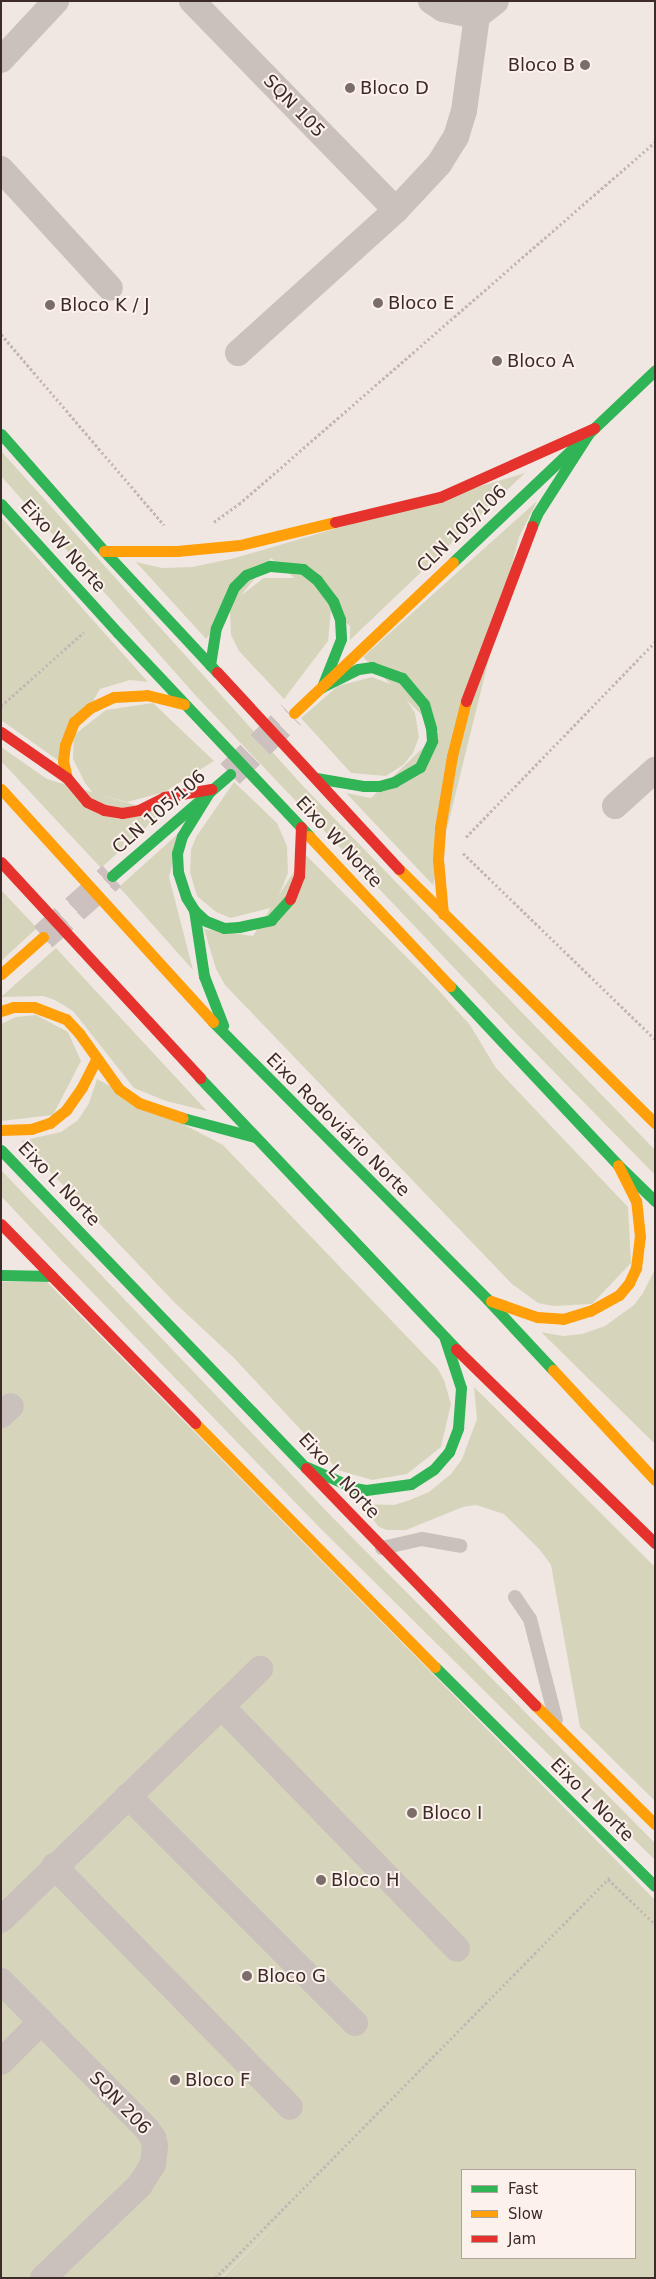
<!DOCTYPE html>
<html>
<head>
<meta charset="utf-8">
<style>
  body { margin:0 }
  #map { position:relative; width:656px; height:2279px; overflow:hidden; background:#f0e7e3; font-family:"DejaVu Sans",sans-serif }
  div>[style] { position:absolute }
  .green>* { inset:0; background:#d6d5bb }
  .secondary-tunnel>* { height:28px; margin-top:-14px; transform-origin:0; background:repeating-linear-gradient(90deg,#ccc1be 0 28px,transparent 0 42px) }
  .path>* { height:3px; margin-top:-1.5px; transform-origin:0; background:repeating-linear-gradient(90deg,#c3b8b4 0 2.5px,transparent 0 5px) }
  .lane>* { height:14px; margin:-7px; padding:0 7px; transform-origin:7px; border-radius:7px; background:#cac0bc }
  .street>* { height:26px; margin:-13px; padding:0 13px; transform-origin:13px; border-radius:13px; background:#cac0bc }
  .fast>* { height:11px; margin:-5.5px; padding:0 5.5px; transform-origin:5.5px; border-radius:5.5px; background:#30b455 }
  .slow>* { height:11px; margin:-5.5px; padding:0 5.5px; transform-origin:5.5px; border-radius:5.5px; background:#ff9f0a }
  .jam>* { height:11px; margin:-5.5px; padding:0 5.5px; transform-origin:5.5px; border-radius:5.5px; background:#e5322d }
  .dots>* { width:14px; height:14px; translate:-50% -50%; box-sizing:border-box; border:2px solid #fcf1eb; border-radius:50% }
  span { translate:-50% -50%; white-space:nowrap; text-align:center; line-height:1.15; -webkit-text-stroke:4px #fcf1eb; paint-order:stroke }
  .poi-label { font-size:18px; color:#3c2b29 }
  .right { translate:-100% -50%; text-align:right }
  .left { translate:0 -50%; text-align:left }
  .street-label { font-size:18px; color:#3c2b29 }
  .frame { position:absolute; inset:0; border:2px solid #3c2b29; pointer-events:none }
  .legend { position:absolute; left:461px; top:2169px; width:175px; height:90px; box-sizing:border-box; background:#fcf1eb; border:1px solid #afa29d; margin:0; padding:6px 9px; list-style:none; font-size:15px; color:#3c2b29 }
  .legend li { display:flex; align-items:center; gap:10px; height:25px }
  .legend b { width:25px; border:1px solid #afa29d }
</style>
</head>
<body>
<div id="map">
  <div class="green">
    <div style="clip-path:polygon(1px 451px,303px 786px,655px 1150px,655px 1175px,514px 1031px,197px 697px,1px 476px)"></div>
    <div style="clip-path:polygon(525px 473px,350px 640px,350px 626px,271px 558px,206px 639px,136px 562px,162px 568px,192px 567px,235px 558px)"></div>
    <div style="clip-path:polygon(537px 501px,519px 537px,433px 885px,346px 793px,371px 798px,439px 732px,363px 657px)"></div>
    <div style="clip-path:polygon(1px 517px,148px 682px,130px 680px,100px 689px,59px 761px,1px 720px)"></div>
    <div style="clip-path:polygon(264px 578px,297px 578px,331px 610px,328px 641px,284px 699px,239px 651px,231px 635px,230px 611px,235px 600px)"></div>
    <div style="clip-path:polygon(372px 677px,398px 687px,415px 713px,419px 737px,413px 753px,403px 765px,386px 776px,351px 773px,301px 718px,338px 686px)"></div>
    <div style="clip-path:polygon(153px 703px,214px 761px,165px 792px,127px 802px,93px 793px,85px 783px,73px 759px,74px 735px,106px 710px)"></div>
    <div style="clip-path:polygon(1px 747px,47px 779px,162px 813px,101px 868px,1px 761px)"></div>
    <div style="clip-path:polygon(234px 782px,277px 823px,287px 846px,288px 873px,274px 907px,231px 918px,216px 912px,197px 896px,190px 872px,191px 850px,196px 837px)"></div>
    <div style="clip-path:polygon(181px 831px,169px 877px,193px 970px,119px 887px)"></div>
    <div style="clip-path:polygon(305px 854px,431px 982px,470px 1025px,496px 1068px,628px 1207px,631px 1263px,592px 1304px,553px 1306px,538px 1303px,512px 1284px,225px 985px,216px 969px,204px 929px,253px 936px)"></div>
    <div style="clip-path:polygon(1px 890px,37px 928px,1px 961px)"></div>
    <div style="clip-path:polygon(56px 948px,207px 1111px,166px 1101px,134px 1088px,73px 1011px,55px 1000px,43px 996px,1px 997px)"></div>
    <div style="clip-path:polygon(36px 1015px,68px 1032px,81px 1061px,53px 1115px,1px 1121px,1px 1024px,16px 1017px)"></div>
    <div style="clip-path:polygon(97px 1079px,223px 1145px,438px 1369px,444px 1380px,451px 1404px,441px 1447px,407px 1474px,372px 1480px,338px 1470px,234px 1358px,175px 1303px,21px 1141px,61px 1132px,78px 1120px,89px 1103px)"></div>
    <div style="clip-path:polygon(1px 1170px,331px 1516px,655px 1843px,655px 1860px,320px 1528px,61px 1260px,1px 1196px)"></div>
    <div style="clip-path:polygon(655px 1269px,655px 1444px,541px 1332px,563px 1336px,582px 1334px,605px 1326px,634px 1305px,643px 1293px)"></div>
    <div style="clip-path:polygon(evenodd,1px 1282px,47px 1282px,655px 1900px,655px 2278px,222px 2278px,298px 2202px,221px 2278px,1px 2278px,1px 1282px,462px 2170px,635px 2170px,635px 2258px,462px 2258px,462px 2170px)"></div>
    <div style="clip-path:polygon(474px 1387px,655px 1567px,655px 1801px,580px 1727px,551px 1565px,540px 1550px,504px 1514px,476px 1505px,463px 1507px,406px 1530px,387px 1530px,379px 1527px,360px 1504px,394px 1505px,410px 1500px,429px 1492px,451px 1474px,462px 1459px,477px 1419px)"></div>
  </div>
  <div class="secondary-tunnel">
    <div style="left:230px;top:774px;width:85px;rotate:-44deg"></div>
    <div style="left:43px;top:937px;width:92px;rotate:-41.5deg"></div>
  </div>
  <div class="path">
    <div style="left:1px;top:334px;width:251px;rotate:49.5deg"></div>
    <div style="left:214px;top:522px;width:31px;rotate:-36deg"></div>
    <div style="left:239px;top:504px;width:551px;rotate:-41.03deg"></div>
    <div style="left:1px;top:706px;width:111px;rotate:-41.7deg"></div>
    <div style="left:466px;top:837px;width:272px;rotate:-45.9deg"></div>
    <div style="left:463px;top:853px;width:267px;rotate:44.1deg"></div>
    <div style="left:608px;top:1879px;width:65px;rotate:43.8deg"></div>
    <div style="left:215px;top:2278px;width:564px;rotate:-45.43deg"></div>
  </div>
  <div class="lane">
    <div style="left:382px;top:1548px;width:41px;rotate:-12.7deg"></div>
    <div style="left:422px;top:1539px;width:39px;rotate:10deg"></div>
    <div style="left:515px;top:1597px;width:27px;rotate:56deg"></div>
    <div style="left:530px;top:1619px;width:104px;rotate:75.6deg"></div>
  </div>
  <div class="street">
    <div style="left:192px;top:1px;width:292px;rotate:45.7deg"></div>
    <div style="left:431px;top:1px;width:14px;rotate:34deg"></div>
    <div style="left:443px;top:9px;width:35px;rotate:12deg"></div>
    <div style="left:477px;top:16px;width:24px;rotate:-38deg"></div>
    <div style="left:1px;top:60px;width:81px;rotate:-47deg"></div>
    <div style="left:1px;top:169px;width:161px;rotate:47.5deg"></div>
    <div style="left:238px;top:353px;width:213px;rotate:-42.1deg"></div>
    <div style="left:396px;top:210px;width:63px;rotate:-46.9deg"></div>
    <div style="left:439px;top:164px;width:32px;rotate:-58deg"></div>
    <div style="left:456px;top:137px;width:27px;rotate:-73deg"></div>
    <div style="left:464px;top:111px;width:96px;rotate:-82.2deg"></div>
    <div style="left:615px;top:806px;width:54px;rotate:-42deg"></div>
    <div style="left:1px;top:1415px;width:13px;rotate:-42deg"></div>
    <div style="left:222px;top:1707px;width:337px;rotate:45.8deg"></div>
    <div style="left:128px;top:1796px;width:321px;rotate:45deg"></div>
    <div style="left:54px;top:1866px;width:337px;rotate:45.6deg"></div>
    <div style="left:1px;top:1920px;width:361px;rotate:-44.1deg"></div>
    <div style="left:1px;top:1981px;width:208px;rotate:45.4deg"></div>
    <div style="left:147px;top:2129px;width:11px;rotate:56deg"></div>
    <div style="left:153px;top:2138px;width:8px;rotate:76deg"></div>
    <div style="left:155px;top:2146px;width:18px;rotate:96deg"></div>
    <div style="left:153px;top:2164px;width:26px;rotate:122deg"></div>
    <div style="left:139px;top:2186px;width:133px;rotate:136.2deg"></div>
    <div style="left:1px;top:2062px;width:57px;rotate:-45deg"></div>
  </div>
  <div class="fast">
    <div style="left:1px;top:434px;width:156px;rotate:48.6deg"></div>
    <div style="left:104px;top:551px;width:166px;rotate:47deg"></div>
    <div style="left:1px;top:504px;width:174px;rotate:47.8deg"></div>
    <div style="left:118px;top:633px;width:279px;rotate:46.7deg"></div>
    <div style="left:532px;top:526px;width:13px;rotate:-67deg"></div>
    <div style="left:537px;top:514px;width:100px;rotate:-57.3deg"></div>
    <div style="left:453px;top:562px;width:279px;rotate:-43.5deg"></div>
    <div style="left:210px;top:665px;width:37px;rotate:-81deg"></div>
    <div style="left:216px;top:628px;width:45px;rotate:-66.3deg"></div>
    <div style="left:234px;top:587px;width:17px;rotate:-45deg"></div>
    <div style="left:246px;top:575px;width:26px;rotate:-21deg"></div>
    <div style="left:270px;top:566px;width:33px;rotate:5deg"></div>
    <div style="left:303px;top:569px;width:18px;rotate:38deg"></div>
    <div style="left:317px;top:580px;width:26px;rotate:53deg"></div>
    <div style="left:333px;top:601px;width:19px;rotate:69deg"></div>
    <div style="left:340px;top:619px;width:20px;rotate:87deg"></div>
    <div style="left:341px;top:639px;width:52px;rotate:111.6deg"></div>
    <div style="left:316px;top:778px;width:49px;rotate:9.5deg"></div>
    <div style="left:364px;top:786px;width:15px"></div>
    <div style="left:379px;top:786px;width:16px;rotate:-15deg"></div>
    <div style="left:394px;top:782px;width:30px;rotate:-30deg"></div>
    <div style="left:420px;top:767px;width:29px;rotate:-65deg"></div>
    <div style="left:432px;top:741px;width:13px;rotate:-94deg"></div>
    <div style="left:431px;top:728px;width:25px;rotate:-106deg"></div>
    <div style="left:424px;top:704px;width:34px;rotate:-130deg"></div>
    <div style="left:402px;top:678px;width:32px;rotate:-160deg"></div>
    <div style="left:372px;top:667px;width:14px;rotate:172deg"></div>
    <div style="left:358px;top:669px;width:40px;rotate:153.4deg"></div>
    <div style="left:211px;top:789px;width:55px;rotate:121.7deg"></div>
    <div style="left:182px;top:836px;width:18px;rotate:106deg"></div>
    <div style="left:177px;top:853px;width:19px;rotate:87deg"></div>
    <div style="left:178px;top:872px;width:26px;rotate:72deg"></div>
    <div style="left:186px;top:897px;width:15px;rotate:58deg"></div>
    <div style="left:194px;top:910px;width:16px;rotate:43deg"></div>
    <div style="left:206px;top:921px;width:19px;rotate:21deg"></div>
    <div style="left:224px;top:928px;width:15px;rotate:-4deg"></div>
    <div style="left:239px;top:927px;width:33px;rotate:-12deg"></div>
    <div style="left:271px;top:920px;width:28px;rotate:-48deg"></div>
    <div style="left:112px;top:876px;width:156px;rotate:-40.8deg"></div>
    <div style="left:194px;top:910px;width:67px;rotate:81.4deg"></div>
    <div style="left:204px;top:976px;width:53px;rotate:68.8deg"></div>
    <div style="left:450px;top:986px;width:245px;rotate:46.8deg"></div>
    <div style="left:618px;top:1165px;width:52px;rotate:44.2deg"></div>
    <div style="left:213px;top:1022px;width:390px;rotate:45.3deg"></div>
    <div style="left:487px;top:1299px;width:97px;rotate:47.1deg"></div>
    <div style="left:200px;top:1078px;width:373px;rotate:46.6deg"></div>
    <div style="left:183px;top:1118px;width:74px;rotate:14.8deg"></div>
    <div style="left:1px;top:1150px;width:441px;rotate:46.2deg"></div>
    <div style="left:1px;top:1275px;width:51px;rotate:1.1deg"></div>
    <div style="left:307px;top:1467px;width:51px;rotate:24.1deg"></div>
    <div style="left:354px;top:1488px;width:12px;rotate:9deg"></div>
    <div style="left:366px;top:1490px;width:45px;rotate:-7.6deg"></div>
    <div style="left:411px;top:1484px;width:27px;rotate:-33deg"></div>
    <div style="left:434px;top:1469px;width:23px;rotate:-49deg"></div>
    <div style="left:449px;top:1452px;width:26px;rotate:-69deg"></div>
    <div style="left:458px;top:1428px;width:40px;rotate:-85.7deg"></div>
    <div style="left:461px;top:1388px;width:52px;rotate:-108.1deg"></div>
    <div style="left:435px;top:1667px;width:310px;rotate:44.9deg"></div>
  </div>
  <div class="slow">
    <div style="left:104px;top:551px;width:73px"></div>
    <div style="left:177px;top:551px;width:63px;rotate:-5.4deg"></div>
    <div style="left:240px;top:545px;width:98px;rotate:-13.6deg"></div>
    <div style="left:294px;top:713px;width:219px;rotate:-43.5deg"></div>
    <div style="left:67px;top:778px;width:17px;rotate:-103deg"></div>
    <div style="left:63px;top:761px;width:16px;rotate:-83deg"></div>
    <div style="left:65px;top:745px;width:25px;rotate:-69deg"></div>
    <div style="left:74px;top:722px;width:21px;rotate:-41deg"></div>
    <div style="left:90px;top:708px;width:26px;rotate:-25deg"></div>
    <div style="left:114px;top:697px;width:33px;rotate:-3deg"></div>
    <div style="left:147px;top:695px;width:38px;rotate:14deg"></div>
    <div style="left:1px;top:789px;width:315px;rotate:47.7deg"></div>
    <div style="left:309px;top:836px;width:206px;rotate:46.8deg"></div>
    <div style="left:399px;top:869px;width:361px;rotate:44.8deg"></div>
    <div style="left:443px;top:914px;width:55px;rotate:-95.2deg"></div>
    <div style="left:438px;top:859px;width:31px;rotate:-86deg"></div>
    <div style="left:440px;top:828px;width:73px;rotate:-80.5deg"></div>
    <div style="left:452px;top:756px;width:57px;rotate:-75.7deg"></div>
    <div style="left:1px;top:974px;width:56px;rotate:-41.4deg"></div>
    <div style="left:1px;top:1011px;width:13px;rotate:-18deg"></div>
    <div style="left:13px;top:1007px;width:21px"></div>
    <div style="left:34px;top:1007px;width:34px;rotate:21deg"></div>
    <div style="left:66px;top:1019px;width:19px;rotate:47deg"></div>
    <div style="left:79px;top:1033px;width:69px;rotate:54.5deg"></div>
    <div style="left:119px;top:1089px;width:24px;rotate:35deg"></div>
    <div style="left:139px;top:1103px;width:46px;rotate:18.8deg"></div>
    <div style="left:1px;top:1130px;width:30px;rotate:-2deg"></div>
    <div style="left:31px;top:1129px;width:20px;rotate:-18deg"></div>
    <div style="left:50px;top:1123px;width:21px;rotate:-39deg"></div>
    <div style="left:66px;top:1110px;width:28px;rotate:-55deg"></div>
    <div style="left:82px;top:1087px;width:31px;rotate:-63deg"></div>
    <div style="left:491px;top:1301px;width:49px;rotate:19.2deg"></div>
    <div style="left:537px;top:1317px;width:26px;rotate:4deg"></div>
    <div style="left:563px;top:1319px;width:28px;rotate:-17deg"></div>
    <div style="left:590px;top:1311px;width:33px;rotate:-29deg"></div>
    <div style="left:619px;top:1295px;width:16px;rotate:-50deg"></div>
    <div style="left:629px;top:1283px;width:17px;rotate:-65deg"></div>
    <div style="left:636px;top:1268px;width:31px;rotate:-83deg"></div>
    <div style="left:640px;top:1237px;width:36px;rotate:-96deg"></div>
    <div style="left:636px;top:1201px;width:40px;rotate:-116.6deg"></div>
    <div style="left:553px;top:1370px;width:150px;rotate:47.2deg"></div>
    <div style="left:195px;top:1423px;width:342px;rotate:45.5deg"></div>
    <div style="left:535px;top:1705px;width:169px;rotate:44.8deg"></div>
  </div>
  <div class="jam">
    <div style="left:335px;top:522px;width:108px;rotate:-13.4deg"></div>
    <div style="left:440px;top:497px;width:169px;rotate:-24.1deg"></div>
    <div style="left:217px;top:672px;width:268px;rotate:47.3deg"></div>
    <div style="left:466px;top:701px;width:187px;rotate:-69.3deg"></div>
    <div style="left:1px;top:732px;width:80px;rotate:34.9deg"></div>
    <div style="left:67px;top:778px;width:31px;rotate:50deg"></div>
    <div style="left:87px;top:802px;width:19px;rotate:25deg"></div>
    <div style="left:104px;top:810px;width:18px;rotate:9deg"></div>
    <div style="left:122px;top:813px;width:17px;rotate:-10deg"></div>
    <div style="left:139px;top:810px;width:28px;rotate:-27deg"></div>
    <div style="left:164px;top:797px;width:48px;rotate:-9.7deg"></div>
    <div style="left:1px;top:862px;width:294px;rotate:47.3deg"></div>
    <div style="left:290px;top:899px;width:25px;rotate:-69deg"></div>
    <div style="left:299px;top:876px;width:49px;rotate:-87.7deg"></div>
    <div style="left:1px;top:1224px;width:278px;rotate:45.7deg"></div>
    <div style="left:456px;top:1349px;width:278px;rotate:44.3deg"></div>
    <div style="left:306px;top:1468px;width:330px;rotate:46deg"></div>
  </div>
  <div class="dots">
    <div style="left:585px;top:65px;background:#7b6d6a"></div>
    <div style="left:350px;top:88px;background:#7b6d6a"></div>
    <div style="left:378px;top:303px;background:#7b6d6a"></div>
    <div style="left:50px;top:305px;background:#7b6d6a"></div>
    <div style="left:497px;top:361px;background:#7b6d6a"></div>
    <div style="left:412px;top:1813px;background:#7b6d6a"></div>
    <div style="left:321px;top:1880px;background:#7b6d6a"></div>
    <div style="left:247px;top:1976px;background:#7b6d6a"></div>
    <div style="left:175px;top:2080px;background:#7b6d6a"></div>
  </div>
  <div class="poi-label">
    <span class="right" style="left:575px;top:65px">Bloco B</span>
    <span class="left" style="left:360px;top:88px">Bloco D</span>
    <span class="left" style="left:388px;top:303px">Bloco E</span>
    <span class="left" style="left:60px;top:305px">Bloco K / J</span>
    <span class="left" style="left:507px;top:361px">Bloco A</span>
    <span class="left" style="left:422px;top:1813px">Bloco I</span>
    <span class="left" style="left:331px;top:1880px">Bloco H</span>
    <span class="left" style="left:257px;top:1976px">Bloco G</span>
    <span class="left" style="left:185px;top:2080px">Bloco F</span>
  </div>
  <div class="street-label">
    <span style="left:294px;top:106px;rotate:46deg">SQN 105</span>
    <span style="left:462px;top:529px;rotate:-44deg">CLN 105/106</span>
    <span style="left:63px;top:546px;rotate:48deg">Eixo W Norte</span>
    <span style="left:159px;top:812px;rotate:-41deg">CLN 105/106</span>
    <span style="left:339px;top:842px;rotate:47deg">Eixo W Norte</span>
    <span style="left:338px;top:1125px;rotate:45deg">Eixo Rodoviário Norte</span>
    <span style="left:59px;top:1184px;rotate:46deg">Eixo L Norte</span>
    <span style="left:339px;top:1476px;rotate:47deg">Eixo L Norte</span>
    <span style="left:592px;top:1800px;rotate:45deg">Eixo L Norte</span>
    <span style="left:120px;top:2103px;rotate:46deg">SQN 206</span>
  </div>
  <div class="frame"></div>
  <ul class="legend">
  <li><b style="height:6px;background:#30b455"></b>Fast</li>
  <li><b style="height:6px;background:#ff9f0a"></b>Slow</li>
  <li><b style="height:6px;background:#e5322d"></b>Jam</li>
  </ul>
</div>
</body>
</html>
